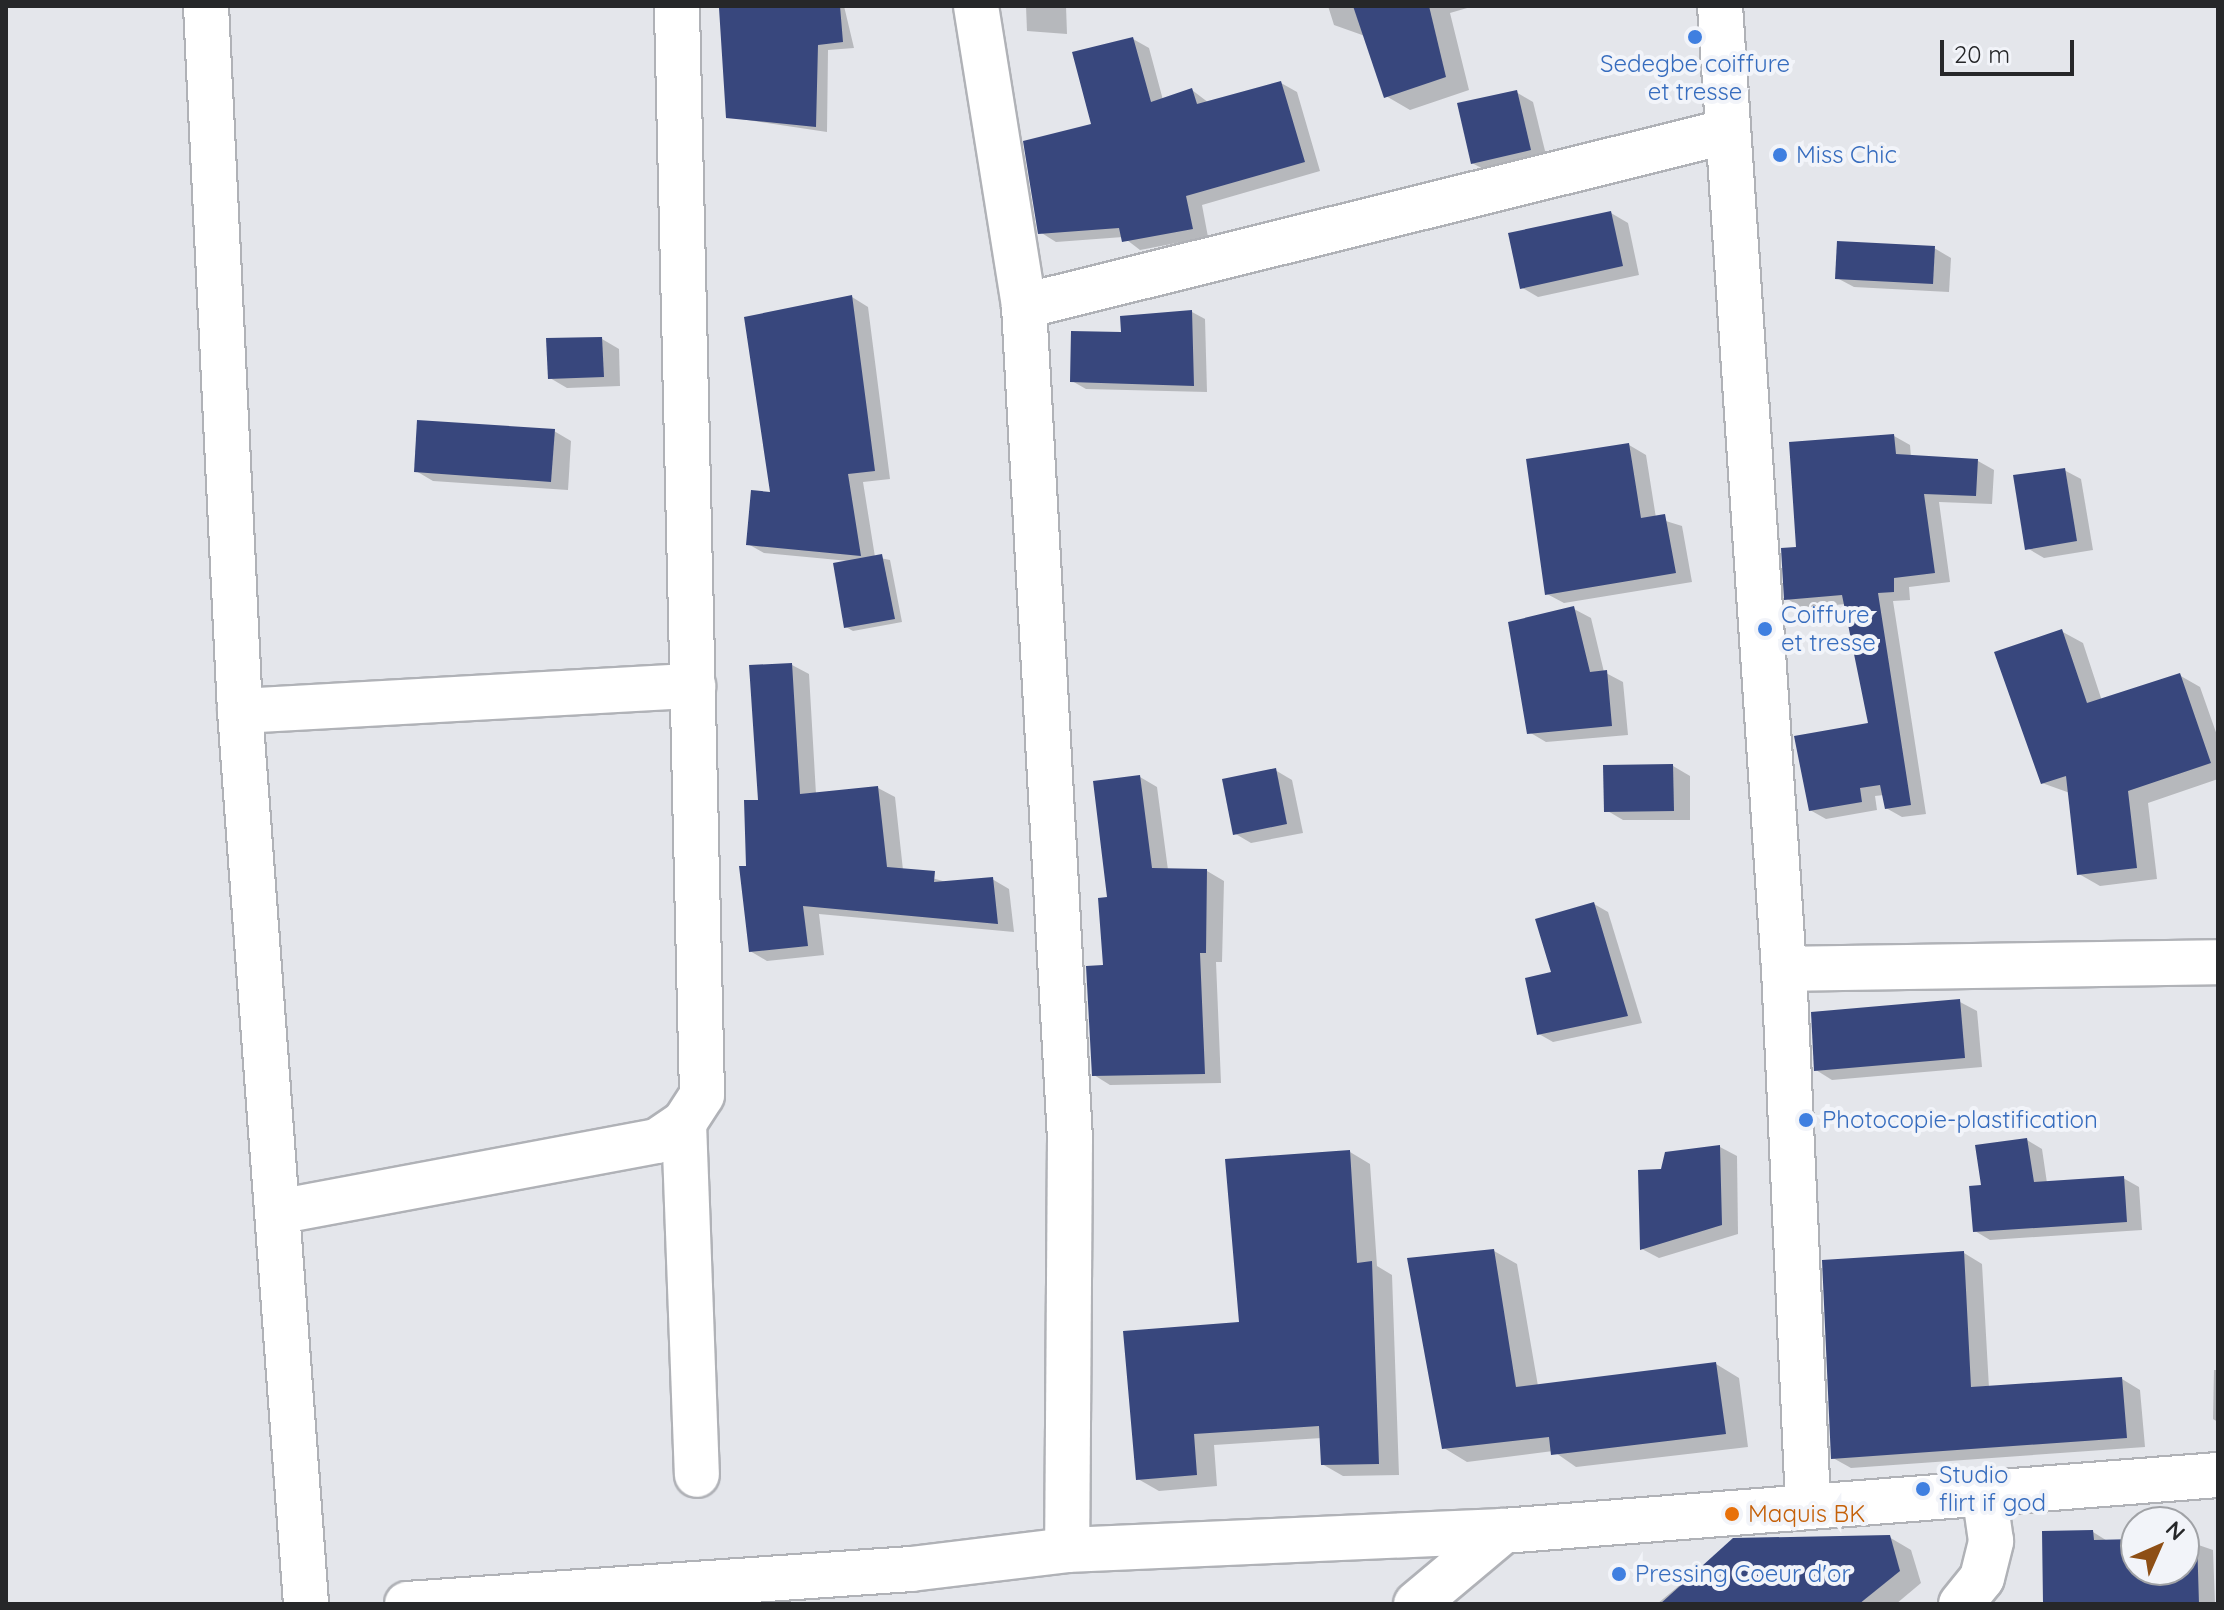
<!DOCTYPE html>
<html>
<head>
<meta charset="utf-8">
<style>
  body { margin:0 }
  #map { position:relative; width:2224px; height:1610px; overflow:hidden; background:#e4e6eb; font-family:Quicksand,sans-serif }
  div>[style] { position:absolute }
  .shadow>* { inset:0; background:#0003 }
  .building>* { inset:0; background:#38477d }
  .roads { filter:drop-shadow(2px 0 #b0b2b7) drop-shadow(-2px 0 #b0b2b7) drop-shadow(0 2px #b0b2b7) drop-shadow(0 -2px #b0b2b7) }
  .street>* { height:44px; margin:-22px; padding:0 22px; transform-origin:22px; border-radius:22px; background:#fff }
  .dots>* { width:22px; height:22px; translate:-50% -50%; box-sizing:border-box; border:4px solid #f2f4f9; border-radius:50% }
  span { translate:-50% -50%; white-space:nowrap; text-align:center; line-height:1.15; -webkit-text-stroke:8px #f2f4f9; paint-order:stroke }
  .shop-label { font-size:24px; color:#366cbe }
  .left { translate:0 -50%; text-align:left }
  .food-label { font-size:24px; color:#c56008 }
  .frame { position:absolute; inset:0; border:8px solid #262729; pointer-events:none }
  .north { position:absolute; left:2120px; top:1506px; width:80px; height:80px; box-sizing:border-box; background:#f2f4f9; border:2px solid #a0a2a6; border-radius:50%; rotate:45deg; font-size:22px; font-weight:700; line-height:32px; text-align:center; color:#262729 }
  .north::after { content:''; display:block; margin:auto; width:28px; height:36px; background:#8e4f15; clip-path:polygon(50% 0,100% 100%,50% 72%,0 100%) }
  .scale { position:absolute; left:1940px; top:40px; width:134px; height:36px; box-sizing:border-box; border:4px solid #262729; border-top:0; padding-left:10px; font-size:24px; line-height:28px; white-space:nowrap; color:#262729; -webkit-text-stroke:6px #f2f4f9; paint-order:stroke }
</style>
</head>
<body>
<div id="map">
  <div class="shadow">
    <div style="clip-path:polygon(844px 6px,854px 48px,828px 50px,827px 132px,728px 117px,722px 10px)"></div>
    <div style="clip-path:polygon(1026px 6px,1066px 6px,1067px 34px,1027px 31px)"></div>
    <div style="clip-path:polygon(1328px 6px,1474px 6px,1450px 13px,1469px 90px,1410px 110px,1386px 96px,1365px 36px,1334px 25px)"></div>
    <div style="clip-path:polygon(1133px 39px,1149px 48px,1163px 100px,1192px 90px,1209px 103px,1281px 83px,1297px 92px,1320px 171px,1202px 205px,1208px 237px,1140px 250px,1123px 237px,1056px 242px,1040px 232px)"></div>
    <div style="clip-path:polygon(1516px 92px,1533px 102px,1547px 159px,1489px 172px,1472px 163px)"></div>
    <div style="clip-path:polygon(1611px 213px,1628px 223px,1639px 275px,1538px 297px,1521px 287px)"></div>
    <div style="clip-path:polygon(1934px 248px,1951px 258px,1949px 292px,1854px 287px,1837px 278px)"></div>
    <div style="clip-path:polygon(852px 297px,868px 307px,890px 479px,863px 482px,875px 557px,890px 560px,902px 622px,853px 631px,846px 627px,849px 561px,764px 553px,748px 544px)"></div>
    <div style="clip-path:polygon(1192px 312px,1205px 319px,1207px 392px,1086px 389px,1072px 381px,1124px 334px)"></div>
    <div style="clip-path:polygon(602px 339px,619px 349px,620px 386px,567px 388px,550px 378px)"></div>
    <div style="clip-path:polygon(554px 431px,571px 441px,568px 490px,433px 481px,416px 471px)"></div>
    <div style="clip-path:polygon(1894px 436px,1910px 445px,1911px 457px,1978px 461px,1994px 470px,1992px 504px,1939px 502px,1950px 582px,1909px 587px,1910px 600px,1893px 601px,1926px 814px,1902px 817px,1886px 808px,1884px 795px,1875px 796px,1877px 810px,1826px 819px,1810px 810px,1870px 725px,1846px 604px,1802px 608px,1786px 598px,1799px 549px)"></div>
    <div style="clip-path:polygon(1629px 445px,1646px 455px,1656px 518px,1682px 526px,1692px 582px,1564px 603px,1547px 594px)"></div>
    <div style="clip-path:polygon(2064px 470px,2081px 479px,2093px 550px,2044px 558px,2027px 548px)"></div>
    <div style="clip-path:polygon(1574px 609px,1591px 618px,1604px 672px,1623px 682px,1628px 735px,1546px 742px,1529px 732px)"></div>
    <div style="clip-path:polygon(2061px 631px,2083px 643px,2102px 701px,2179px 675px,2200px 687px,2218px 738px,2218px 779px,2148px 803px,2157px 879px,2100px 886px,2079px 874px,2070px 793px,2042px 783px)"></div>
    <div style="clip-path:polygon(792px 665px,809px 674px,816px 794px,878px 788px,895px 797px,903px 870px,950px 883px,992px 879px,1009px 889px,1014px 932px,819px 914px,824px 955px,767px 961px,750px 951px,748px 868px)"></div>
    <div style="clip-path:polygon(1673px 766px,1690px 776px,1690px 820px,1623px 820px,1606px 810px)"></div>
    <div style="clip-path:polygon(1275px 770px,1292px 780px,1303px 833px,1251px 843px,1234px 833px)"></div>
    <div style="clip-path:polygon(1140px 777px,1157px 787px,1168px 870px,1207px 871px,1224px 881px,1222px 962px,1216px 962px,1221px 1083px,1110px 1085px,1094px 1075px,1110px 899px)"></div>
    <div style="clip-path:polygon(1594px 904px,1608px 912px,1642px 1023px,1553px 1042px,1539px 1034px,1554px 974px)"></div>
    <div style="clip-path:polygon(1960px 1002px,1977px 1011px,1982px 1067px,1832px 1080px,1816px 1070px)"></div>
    <div style="clip-path:polygon(2027px 1140px,2042px 1149px,2047px 1183px,2123px 1178px,2139px 1187px,2142px 1230px,1990px 1240px,1975px 1231px)"></div>
    <div style="clip-path:polygon(1720px 1147px,1737px 1156px,1738px 1234px,1659px 1258px,1642px 1249px)"></div>
    <div style="clip-path:polygon(1350px 1152px,1370px 1164px,1377px 1266px,1392px 1275px,1399px 1475px,1343px 1476px,1322px 1464px,1322px 1438px,1214px 1445px,1217px 1486px,1159px 1491px,1138px 1479px)"></div>
    <div style="clip-path:polygon(1494px 1251px,1517px 1264px,1538px 1386px,1716px 1364px,1739px 1378px,1748px 1447px,1576px 1467px,1553px 1451px,1467px 1462px,1444px 1448px)"></div>
    <div style="clip-path:polygon(1964px 1253px,1982px 1264px,1989px 1388px,2122px 1379px,2140px 1390px,2145px 1447px,1851px 1468px,1833px 1458px)"></div>
    <div style="clip-path:polygon(2214px 1370px,2218px 1370px,2218px 1422px,2213px 1419px)"></div>
    <div style="clip-path:polygon(2093px 1532px,2109px 1542px,2136px 1541px,2136px 1570px,2184px 1570px,2184px 1540px,2213px 1550px,2215px 1604px,2045px 1604px)"></div>
    <div style="clip-path:polygon(1889px 1537px,1911px 1550px,1921px 1583px,1896px 1604px,1657px 1604px,1734px 1540px)"></div>
  </div>
  <div class="building">
    <div style="clip-path:polygon(840px 6px,843px 42px,818px 45px,816px 127px,726px 118px,719px 8px)"></div>
    <div style="clip-path:polygon(1353px 6px,1429px 6px,1446px 77px,1384px 98px)"></div>
    <div style="clip-path:polygon(1133px 37px,1151px 102px,1192px 88px,1197px 104px,1281px 81px,1305px 162px,1186px 196px,1193px 229px,1122px 242px,1119px 228px,1038px 234px,1023px 141px,1091px 124px,1072px 52px)"></div>
    <div style="clip-path:polygon(1517px 90px,1531px 150px,1471px 164px,1457px 103px)"></div>
    <div style="clip-path:polygon(1611px 211px,1623px 266px,1520px 289px,1508px 233px)"></div>
    <div style="clip-path:polygon(1837px 241px,1935px 246px,1933px 284px,1835px 279px)"></div>
    <div style="clip-path:polygon(852px 295px,875px 471px,848px 474px,861px 556px,746px 545px,751px 490px,770px 492px,744px 317px)"></div>
    <div style="clip-path:polygon(1192px 310px,1194px 386px,1070px 382px,1071px 331px,1121px 332px,1120px 316px)"></div>
    <div style="clip-path:polygon(602px 337px,604px 377px,548px 379px,546px 338px)"></div>
    <div style="clip-path:polygon(417px 420px,555px 429px,551px 482px,414px 472px)"></div>
    <div style="clip-path:polygon(1894px 434px,1896px 454px,1978px 459px,1976px 496px,1924px 494px,1935px 573px,1894px 578px,1894px 592px,1878px 593px,1911px 805px,1885px 809px,1880px 785px,1860px 788px,1862px 802px,1809px 811px,1794px 736px,1868px 723px,1842px 595px,1784px 600px,1781px 548px,1796px 547px,1789px 442px)"></div>
    <div style="clip-path:polygon(1629px 443px,1641px 518px,1665px 514px,1676px 573px,1545px 595px,1526px 459px)"></div>
    <div style="clip-path:polygon(2065px 468px,2077px 541px,2025px 550px,2013px 475px)"></div>
    <div style="clip-path:polygon(882px 554px,895px 619px,844px 628px,833px 563px)"></div>
    <div style="clip-path:polygon(1574px 606px,1590px 672px,1607px 670px,1612px 726px,1527px 734px,1508px 622px)"></div>
    <div style="clip-path:polygon(2062px 629px,2087px 703px,2180px 673px,2211px 763px,2128px 791px,2137px 868px,2077px 875px,2066px 776px,2041px 784px,1994px 652px)"></div>
    <div style="clip-path:polygon(792px 663px,800px 794px,878px 786px,887px 867px,935px 871px,934px 882px,993px 877px,998px 924px,803px 906px,808px 946px,749px 952px,739px 866px,746px 866px,744px 800px,758px 800px,749px 665px)"></div>
    <div style="clip-path:polygon(1673px 764px,1674px 811px,1604px 812px,1603px 765px)"></div>
    <div style="clip-path:polygon(1276px 768px,1287px 824px,1233px 835px,1222px 779px)"></div>
    <div style="clip-path:polygon(1140px 775px,1152px 868px,1207px 869px,1206px 953px,1200px 953px,1205px 1074px,1092px 1076px,1086px 966px,1103px 965px,1098px 898px,1107px 897px,1093px 781px)"></div>
    <div style="clip-path:polygon(1594px 902px,1628px 1016px,1537px 1035px,1525px 978px,1551px 972px,1535px 919px)"></div>
    <div style="clip-path:polygon(1960px 999px,1965px 1058px,1814px 1071px,1811px 1012px)"></div>
    <div style="clip-path:polygon(2027px 1138px,2034px 1182px,2124px 1176px,2127px 1222px,1973px 1232px,1969px 1186px,1981px 1185px,1975px 1145px)"></div>
    <div style="clip-path:polygon(1720px 1145px,1722px 1225px,1640px 1250px,1638px 1170px,1661px 1169px,1665px 1152px)"></div>
    <div style="clip-path:polygon(1350px 1150px,1357px 1263px,1372px 1261px,1379px 1464px,1321px 1465px,1319px 1426px,1194px 1434px,1197px 1475px,1136px 1480px,1123px 1331px,1239px 1322px,1225px 1159px)"></div>
    <div style="clip-path:polygon(1494px 1249px,1516px 1387px,1716px 1362px,1726px 1434px,1551px 1455px,1549px 1437px,1442px 1449px,1407px 1258px)"></div>
    <div style="clip-path:polygon(1964px 1251px,1971px 1387px,2122px 1377px,2127px 1438px,1831px 1459px,1822px 1260px)"></div>
    <div style="clip-path:polygon(2093px 1530px,2094px 1540px,2136px 1539px,2136px 1570px,2184px 1570px,2184px 1538px,2197px 1538px,2199px 1604px,2043px 1604px,2042px 1531px)"></div>
    <div style="clip-path:polygon(1890px 1535px,1900px 1571px,1859px 1604px,1660px 1604px,1733px 1538px)"></div>
  </div>
  <div class="roads">
    <div class="street">
      <div style="left:206px;top:6px;width:706px;rotate:87.24deg"></div>
      <div style="left:240px;top:711px;width:895px;rotate:85.77deg"></div>
      <div style="left:976px;top:6px;width:304px;rotate:80.9deg"></div>
      <div style="left:1024px;top:306px;width:834px;rotate:86.84deg"></div>
      <div style="left:1070px;top:1139px;width:411px;rotate:90.4deg"></div>
      <div style="left:1720px;top:6px;width:965px;rotate:86.2deg"></div>
      <div style="left:1784px;top:969px;width:536px;rotate:87.43deg"></div>
      <div style="left:1024px;top:306px;width:722px;rotate:-13.94deg"></div>
      <div style="left:240px;top:711px;width:454px;rotate:-3.2deg"></div>
      <div style="left:1784px;top:969px;width:434px;rotate:-0.9deg"></div>
      <div style="left:684px;top:1123px;width:352px;rotate:87.9deg"></div>
      <div style="left:277px;top:1212px;width:387px;rotate:-10.6deg"></div>
      <div style="left:657px;top:1141px;width:32px;rotate:-34deg"></div>
      <div style="left:684px;top:1123px;width:33px;rotate:-57deg"></div>
      <div style="left:702px;top:1095px;width:1089px;rotate:-91.32deg"></div>
      <div style="left:407px;top:1604px;width:505px;rotate:-3.97deg"></div>
      <div style="left:911px;top:1569px;width:157px;rotate:-6.9deg"></div>
      <div style="left:1067px;top:1550px;width:436px;rotate:-2.5deg"></div>
      <div style="left:1503px;top:1531px;width:717px;rotate:-4.48deg"></div>
      <div style="left:1416px;top:1604px;width:114px;rotate:-40deg"></div>
      <div style="left:1961px;top:1604px;width:33px;rotate:-51deg"></div>
      <div style="left:1982px;top:1578px;width:38px;rotate:-76deg"></div>
      <div style="left:1991px;top:1541px;width:49px;rotate:-98.1deg"></div>
    </div>
  </div>
  <div class="dots">
    <div style="left:1695px;top:37px;background:#3f7fe0"></div>
    <div style="left:1780px;top:155px;background:#3f7fe0"></div>
    <div style="left:1765px;top:629px;background:#3f7fe0"></div>
    <div style="left:1806px;top:1120px;background:#3f7fe0"></div>
    <div style="left:1923px;top:1489px;background:#3f7fe0"></div>
    <div style="left:1732px;top:1514px;background:#e8710a"></div>
    <div style="left:1619px;top:1574px;background:#3f7fe0"></div>
  </div>
  <div class="shop-label">
    <span style="left:1695px;top:78px">Sedegbe coiffure<br>et tresse</span>
    <span class="left" style="left:1796px;top:155px">Miss Chic</span>
    <span class="left" style="left:1781px;top:629px">Coiffure<br>et tresse</span>
    <span class="left" style="left:1822px;top:1120px">Photocopie-plastification</span>
    <span class="left" style="left:1939px;top:1489px">Studio<br>flirt if god</span>
    <span class="left" style="left:1635px;top:1574px">Pressing Coeur d'or</span>
  </div>
  <div class="food-label">
    <span class="left" style="left:1748px;top:1514px">Maquis BK</span>
  </div>
  <div class="frame"></div>
  <div class="north">N</div>
  <div class="scale">20 m</div>
</div>
</body>
</html>
